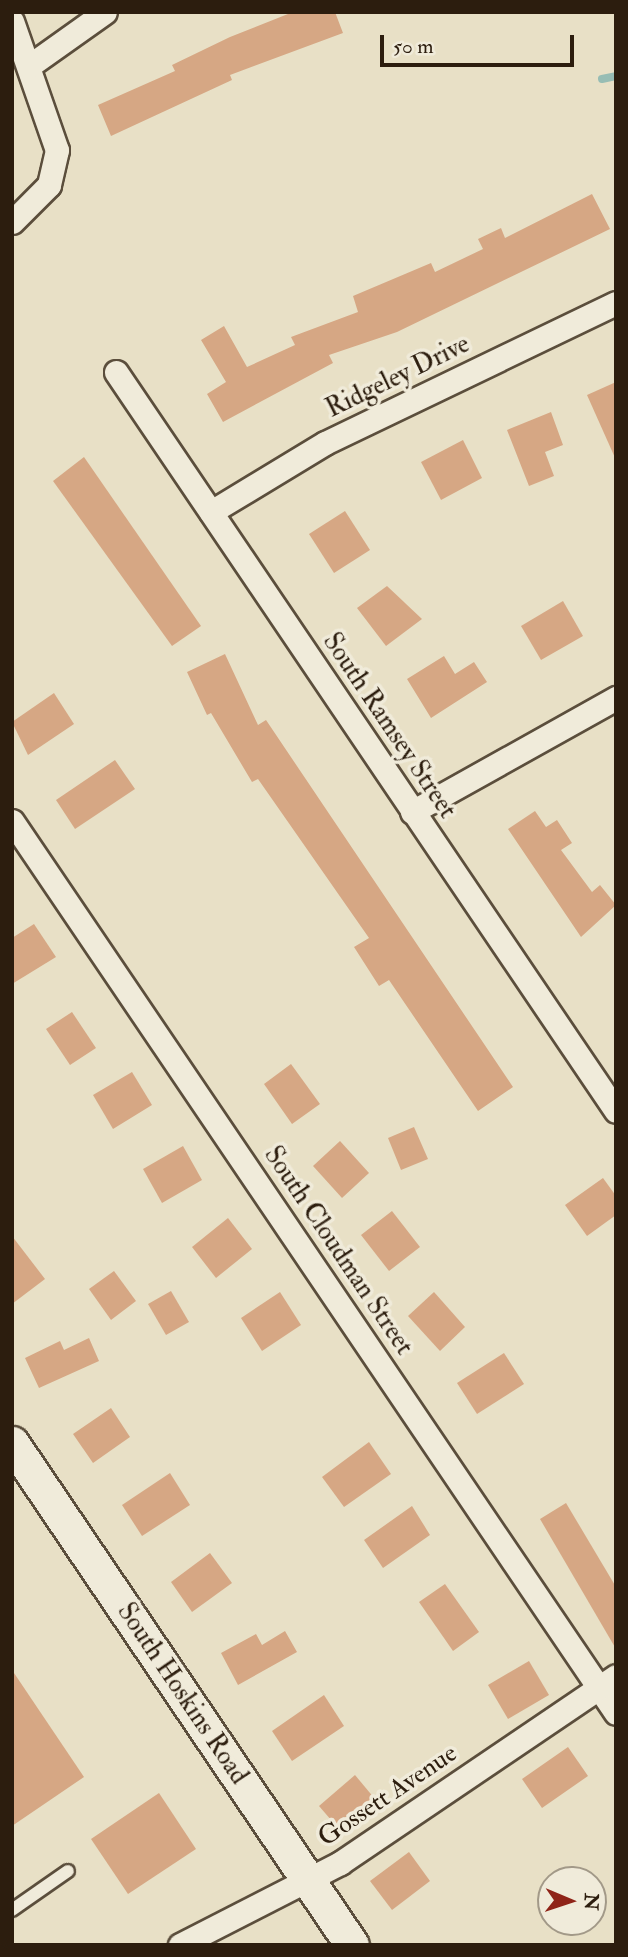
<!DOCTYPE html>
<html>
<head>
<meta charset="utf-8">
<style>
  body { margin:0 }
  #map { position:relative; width:628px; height:1957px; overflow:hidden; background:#e8e0c6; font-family:"IM FELL Double Pica",serif }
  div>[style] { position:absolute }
  .stream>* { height:8px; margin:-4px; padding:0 4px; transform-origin:4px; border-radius:4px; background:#97bdb4 }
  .building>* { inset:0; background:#d6a784 }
  .roads { filter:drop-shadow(2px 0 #5b4e3c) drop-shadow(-2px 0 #5b4e3c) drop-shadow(0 2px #5b4e3c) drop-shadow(0 -2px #5b4e3c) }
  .lane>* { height:12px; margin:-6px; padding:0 6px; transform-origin:6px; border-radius:6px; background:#f0ebda }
  .street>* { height:23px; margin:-11.5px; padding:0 11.5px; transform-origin:11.5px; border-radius:11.5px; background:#f0ebda }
  .secondary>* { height:33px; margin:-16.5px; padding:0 16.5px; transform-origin:16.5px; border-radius:16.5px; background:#f0ebda }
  span { translate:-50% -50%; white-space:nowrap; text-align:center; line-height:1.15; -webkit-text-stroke:7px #f0ebda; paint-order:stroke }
  .street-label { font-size:26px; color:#2c1d0e }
  .frame { position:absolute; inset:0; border:14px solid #2c1d0e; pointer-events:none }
  .north { position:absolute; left:537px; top:1866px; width:70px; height:70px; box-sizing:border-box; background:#f0ebda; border:2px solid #a29988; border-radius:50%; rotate:92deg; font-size:19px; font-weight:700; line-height:28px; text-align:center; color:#2c1d0e }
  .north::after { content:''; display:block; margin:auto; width:24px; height:32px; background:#8f2418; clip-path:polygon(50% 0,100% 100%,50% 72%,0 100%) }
  .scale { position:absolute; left:380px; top:35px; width:194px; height:32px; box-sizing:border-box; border:4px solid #2c1d0e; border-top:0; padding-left:9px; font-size:21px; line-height:24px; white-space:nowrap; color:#2c1d0e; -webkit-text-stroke:5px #f0ebda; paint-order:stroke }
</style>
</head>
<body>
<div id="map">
  <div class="stream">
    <div style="left:602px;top:79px;width:14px;rotate:-12deg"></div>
  </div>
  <div class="building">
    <div style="clip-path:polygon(293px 12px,335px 12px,343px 33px,230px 75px,232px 80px,111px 136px,98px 105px,175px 71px,172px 65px,230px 37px)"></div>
    <div style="clip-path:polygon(592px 194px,610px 229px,397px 332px,329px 355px,333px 363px,223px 422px,207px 394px,226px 382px,201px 340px,224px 326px,247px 367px,295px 345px,291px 337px,358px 312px,353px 296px,431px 263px,435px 272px,483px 249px,478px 239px,501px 228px,505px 238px)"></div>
    <div style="clip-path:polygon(616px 382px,616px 460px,587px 395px)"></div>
    <div style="clip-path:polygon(551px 412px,563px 445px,545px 452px,554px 476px,529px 486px,507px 430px)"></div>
    <div style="clip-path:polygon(463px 440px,482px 478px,441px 500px,421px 462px)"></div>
    <div style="clip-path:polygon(84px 457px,201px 626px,172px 646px,53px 481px)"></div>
    <div style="clip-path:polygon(345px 511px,370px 550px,334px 573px,309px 534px)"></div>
    <div style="clip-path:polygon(387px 586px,422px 619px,386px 646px,357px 608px)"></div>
    <div style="clip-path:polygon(563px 601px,583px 636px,541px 660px,521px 626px)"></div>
    <div style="clip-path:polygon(225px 654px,258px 725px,266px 720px,513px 1087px,478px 1111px,389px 980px,379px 986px,354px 947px,369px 938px,258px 779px,252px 782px,211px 713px,207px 715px,187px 672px)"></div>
    <div style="clip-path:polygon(444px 656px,455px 674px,474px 662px,487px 682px,431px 718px,407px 679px)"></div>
    <div style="clip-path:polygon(54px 693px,74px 724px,28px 755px,12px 722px)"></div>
    <div style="clip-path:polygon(115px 760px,135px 789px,75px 829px,56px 800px)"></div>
    <div style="clip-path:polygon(535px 811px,546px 827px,557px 820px,572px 843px,561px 850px,592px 892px,600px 885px,616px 905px,581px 937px,508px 829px)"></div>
    <div style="clip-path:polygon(34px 924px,56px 957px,12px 984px,12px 938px)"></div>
    <div style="clip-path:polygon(72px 1012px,96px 1048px,70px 1065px,46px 1029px)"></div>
    <div style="clip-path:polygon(291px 1064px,320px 1104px,292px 1124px,264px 1084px)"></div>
    <div style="clip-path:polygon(132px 1072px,152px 1105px,113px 1129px,93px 1095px)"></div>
    <div style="clip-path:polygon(414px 1127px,428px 1159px,401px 1170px,388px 1138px)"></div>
    <div style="clip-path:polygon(340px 1141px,369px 1173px,342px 1198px,313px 1166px)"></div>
    <div style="clip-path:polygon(183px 1146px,202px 1180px,162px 1203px,143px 1169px)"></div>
    <div style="clip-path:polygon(603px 1178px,616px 1196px,616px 1215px,587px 1236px,565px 1205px)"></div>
    <div style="clip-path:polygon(392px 1211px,420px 1247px,389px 1271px,361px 1235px)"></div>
    <div style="clip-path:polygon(228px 1218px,252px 1249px,216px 1278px,192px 1247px)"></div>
    <div style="clip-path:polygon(12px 1236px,45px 1279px,12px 1304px)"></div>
    <div style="clip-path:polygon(114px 1271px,136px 1301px,111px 1320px,89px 1289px)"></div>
    <div style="clip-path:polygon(171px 1291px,189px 1322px,166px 1335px,148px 1304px)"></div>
    <div style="clip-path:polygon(280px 1292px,301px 1325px,262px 1351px,241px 1318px)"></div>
    <div style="clip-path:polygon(434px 1292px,465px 1327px,440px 1351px,408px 1316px)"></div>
    <div style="clip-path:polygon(89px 1338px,99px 1361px,39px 1388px,25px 1358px,60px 1341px,64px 1350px)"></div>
    <div style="clip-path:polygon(504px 1353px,524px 1384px,477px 1414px,457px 1383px)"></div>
    <div style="clip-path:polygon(111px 1408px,130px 1437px,93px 1463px,73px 1434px)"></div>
    <div style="clip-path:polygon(369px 1442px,391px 1474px,344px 1507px,322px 1477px)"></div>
    <div style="clip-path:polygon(170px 1473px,190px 1505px,142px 1536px,122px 1505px)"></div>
    <div style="clip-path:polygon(566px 1503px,616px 1587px,616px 1649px,540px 1519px)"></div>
    <div style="clip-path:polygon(412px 1506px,430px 1535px,383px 1568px,364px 1540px)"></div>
    <div style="clip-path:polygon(210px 1553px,232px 1583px,192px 1612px,171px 1582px)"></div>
    <div style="clip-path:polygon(445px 1584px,479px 1632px,453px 1651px,419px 1602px)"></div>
    <div style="clip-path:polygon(285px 1631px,297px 1652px,238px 1685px,221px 1653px,256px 1634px,262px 1645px)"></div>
    <div style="clip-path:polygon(529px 1661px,549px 1695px,508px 1719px,488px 1685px)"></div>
    <div style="clip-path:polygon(12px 1670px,84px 1777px,12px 1826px)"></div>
    <div style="clip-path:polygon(324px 1695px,344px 1726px,292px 1761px,272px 1731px)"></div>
    <div style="clip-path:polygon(568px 1747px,588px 1776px,542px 1808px,522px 1779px)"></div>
    <div style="clip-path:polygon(355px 1775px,380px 1805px,344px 1835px,319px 1806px)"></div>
    <div style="clip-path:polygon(159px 1793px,196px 1849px,128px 1894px,91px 1839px)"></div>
    <div style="clip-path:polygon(409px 1852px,430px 1881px,392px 1910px,370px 1881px)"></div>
  </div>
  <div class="roads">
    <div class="lane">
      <div style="left:12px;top:1910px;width:68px;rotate:-34.9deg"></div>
    </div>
    <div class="street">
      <div style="left:12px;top:21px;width:137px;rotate:70.8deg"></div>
      <div style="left:57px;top:150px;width:36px;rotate:103deg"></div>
      <div style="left:49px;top:185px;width:52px;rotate:135deg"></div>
      <div style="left:29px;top:66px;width:93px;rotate:-35.4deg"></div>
      <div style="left:116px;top:372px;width:892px;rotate:55.92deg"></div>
      <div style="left:211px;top:512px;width:133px;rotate:-31.2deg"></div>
      <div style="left:325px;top:443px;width:323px;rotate:-25.7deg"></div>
      <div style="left:412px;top:812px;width:234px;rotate:-29.2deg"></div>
      <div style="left:12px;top:821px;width:1077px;rotate:55.9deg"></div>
      <div style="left:180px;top:1945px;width:180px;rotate:-27.1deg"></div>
      <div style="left:340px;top:1863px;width:333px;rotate:-34.1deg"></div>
    </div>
    <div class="secondary">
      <div style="left:12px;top:1443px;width:606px;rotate:55.89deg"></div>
    </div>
  </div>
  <div class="street-label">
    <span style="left:398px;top:377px;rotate:-26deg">Ridgeley Drive</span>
    <span style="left:389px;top:726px;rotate:56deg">South Ramsey Street</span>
    <span style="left:338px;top:1251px;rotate:56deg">South Cloudman Street</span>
    <span style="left:182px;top:1694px;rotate:56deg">South Hoskins Road</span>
    <span style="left:388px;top:1796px;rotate:-34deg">Gossett Avenue</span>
  </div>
  <div class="frame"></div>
  <div class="north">N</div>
  <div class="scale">50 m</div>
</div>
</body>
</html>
